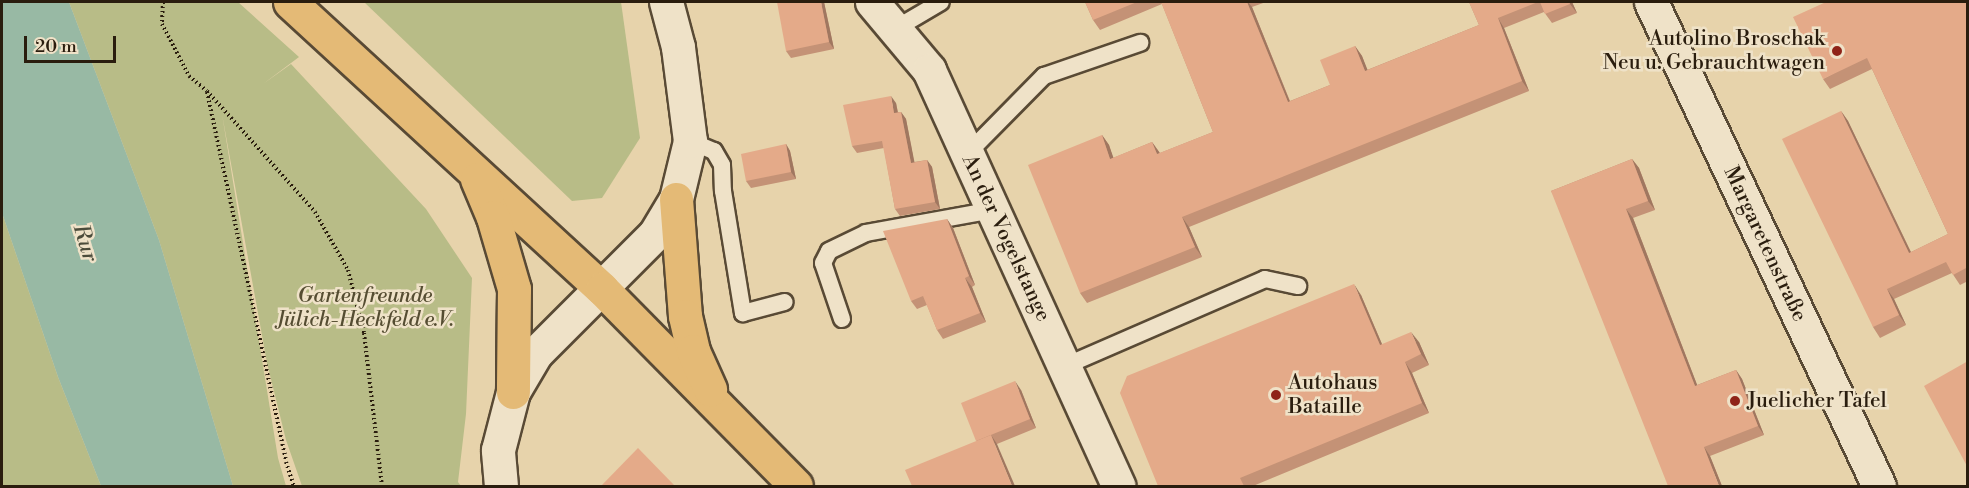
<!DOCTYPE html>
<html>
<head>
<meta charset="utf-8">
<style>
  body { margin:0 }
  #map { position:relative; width:1969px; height:488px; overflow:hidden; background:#e7d3ab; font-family:"Libre Bodoni",serif }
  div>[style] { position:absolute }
  .green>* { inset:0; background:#b8bc87 }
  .water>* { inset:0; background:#98b9a4 }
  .path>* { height:4px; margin-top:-2px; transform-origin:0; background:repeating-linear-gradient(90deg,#2a1d0e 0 1.5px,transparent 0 4.5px) }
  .roads { filter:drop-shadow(2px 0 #594a35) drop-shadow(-2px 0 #594a35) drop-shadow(0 2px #594a35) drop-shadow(0 -2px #594a35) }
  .service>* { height:16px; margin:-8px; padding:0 8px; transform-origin:8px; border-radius:8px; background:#efe2c8 }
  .minor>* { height:33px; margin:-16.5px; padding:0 16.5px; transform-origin:16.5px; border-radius:16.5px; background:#efe2c8 }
  .primary>* { height:33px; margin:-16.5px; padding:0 16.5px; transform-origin:16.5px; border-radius:16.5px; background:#e4ba76 }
  .wall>* { inset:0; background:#c49276 }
  .shaded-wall>* { inset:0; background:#a07760 }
  .building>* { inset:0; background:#e4aa89 }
  .dots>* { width:16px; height:16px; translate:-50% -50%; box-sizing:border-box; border:3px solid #efe2c8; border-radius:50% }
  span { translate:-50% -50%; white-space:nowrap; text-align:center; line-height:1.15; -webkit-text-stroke:5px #efe2c8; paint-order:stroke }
  .poi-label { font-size:21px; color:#2a1d0e }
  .right { translate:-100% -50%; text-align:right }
  .left { translate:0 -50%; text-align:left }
  .street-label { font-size:21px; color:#2a1d0e }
  .park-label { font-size:21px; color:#554d32; font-style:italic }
  .water-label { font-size:22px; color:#4b4c3b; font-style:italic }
  .frame { position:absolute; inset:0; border:3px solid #2a1d0e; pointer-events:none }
  .scale { position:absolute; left:24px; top:36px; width:92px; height:27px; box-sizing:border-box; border:3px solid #2a1d0e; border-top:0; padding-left:8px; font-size:18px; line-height:21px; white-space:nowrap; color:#2a1d0e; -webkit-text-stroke:4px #efe2c8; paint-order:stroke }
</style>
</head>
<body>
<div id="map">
  <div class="green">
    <div style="clip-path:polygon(69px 2px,238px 2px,299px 57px,263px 84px,291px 64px,426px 209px,472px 278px,466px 414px,458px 482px,461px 486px,302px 486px,286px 440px,267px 363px,222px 114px,278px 458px,286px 486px,233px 486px,159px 240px)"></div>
    <div style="clip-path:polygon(364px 2px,621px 2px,640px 138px,602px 198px,572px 201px)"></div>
    <div style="clip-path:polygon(2px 213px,58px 377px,101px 486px,2px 486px)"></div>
  </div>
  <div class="water">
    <div style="clip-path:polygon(2px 2px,69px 2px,159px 240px,233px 486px,101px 486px,58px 377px,2px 213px)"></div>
  </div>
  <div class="path">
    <div style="left:163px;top:2px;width:22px;rotate:93deg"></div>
    <div style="left:162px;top:24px;width:59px;rotate:62.6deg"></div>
    <div style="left:189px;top:76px;width:23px;rotate:40deg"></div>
    <div style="left:207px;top:91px;width:162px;rotate:48.2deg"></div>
    <div style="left:315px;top:212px;width:67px;rotate:60.4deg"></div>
    <div style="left:348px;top:270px;width:65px;rotate:75.7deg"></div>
    <div style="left:364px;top:333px;width:154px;rotate:83.3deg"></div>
    <div style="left:207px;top:92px;width:378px;rotate:77.9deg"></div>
    <div style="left:286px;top:462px;width:25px;rotate:72deg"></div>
  </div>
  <div class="roads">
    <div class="service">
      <div style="left:895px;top:29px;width:53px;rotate:-30.4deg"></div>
      <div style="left:690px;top:141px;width:26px;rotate:23deg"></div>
      <div style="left:714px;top:151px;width:16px;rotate:60deg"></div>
      <div style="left:722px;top:165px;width:26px;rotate:88deg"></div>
      <div style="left:723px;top:191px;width:124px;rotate:80.7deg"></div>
      <div style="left:743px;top:313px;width:43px;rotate:-14.7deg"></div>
      <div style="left:967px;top:154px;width:110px;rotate:-45.4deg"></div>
      <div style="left:1044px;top:76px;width:102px;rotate:-19deg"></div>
      <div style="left:842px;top:319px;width:59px;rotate:-108.7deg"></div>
      <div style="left:823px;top:263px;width:13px;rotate:-63deg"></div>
      <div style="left:829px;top:251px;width:41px;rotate:-25.9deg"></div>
      <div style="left:866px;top:233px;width:129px;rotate:-10.3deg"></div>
      <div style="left:1065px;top:366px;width:218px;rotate:-23.5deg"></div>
      <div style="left:1265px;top:279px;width:34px;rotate:12deg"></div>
    </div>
    <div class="minor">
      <div style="left:872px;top:2px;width:89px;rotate:50deg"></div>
      <div style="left:929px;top:70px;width:457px;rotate:65.5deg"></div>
      <div style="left:1651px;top:2px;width:535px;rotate:64.78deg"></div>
      <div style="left:501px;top:486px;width:36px;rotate:-95deg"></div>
      <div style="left:498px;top:450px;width:60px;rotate:-75.5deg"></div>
      <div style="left:513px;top:392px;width:45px;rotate:-59.5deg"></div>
      <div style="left:536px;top:353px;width:168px;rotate:-45deg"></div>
      <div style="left:655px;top:234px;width:41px;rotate:-59deg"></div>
      <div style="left:676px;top:199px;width:60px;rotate:-76.4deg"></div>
      <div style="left:690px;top:141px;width:95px;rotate:-97.3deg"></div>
      <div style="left:678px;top:47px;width:47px;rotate:-104.9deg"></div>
    </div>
    <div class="primary">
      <div style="left:290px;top:2px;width:424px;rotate:42.6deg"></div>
      <div style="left:602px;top:289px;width:276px;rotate:45.4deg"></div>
      <div style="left:477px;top:179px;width:41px;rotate:67.2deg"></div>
      <div style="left:493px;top:217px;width:75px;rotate:73.7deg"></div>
      <div style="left:514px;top:289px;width:103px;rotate:90.6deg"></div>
      <div style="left:676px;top:199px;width:117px;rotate:85.6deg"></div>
      <div style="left:685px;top:316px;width:36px;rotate:77deg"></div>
      <div style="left:693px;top:351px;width:42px;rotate:65.9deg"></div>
    </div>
  </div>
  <div class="wall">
    <div style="clip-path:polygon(824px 2px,834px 49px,791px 58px,786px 51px)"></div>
    <div style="clip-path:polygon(1085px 2px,1266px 2px,1252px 7px,1290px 101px,1330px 85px,1355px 46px,1362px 56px,1367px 70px,1479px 25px,1469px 2px,1572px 2px,1577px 13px,1552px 23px,1544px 12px,1504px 28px,1529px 91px,1189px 227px,1202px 257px,1087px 303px,1080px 293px,1102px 135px,1109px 145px,1113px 158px,1152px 142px,1160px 153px,1213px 132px,1162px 4px,1100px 30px,1093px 20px)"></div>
    <div style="clip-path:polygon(1968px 2px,1968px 281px,1960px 285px,1952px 273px,1894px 299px,1906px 325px,1880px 338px,1873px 327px,1841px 111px,1848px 121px,1911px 252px,1948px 234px,1872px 69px,1830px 89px,1823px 79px)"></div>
    <div style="clip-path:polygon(896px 103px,898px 112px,901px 112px,906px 119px,914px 162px,927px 160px,932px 167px,940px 209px,900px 216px,895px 209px,884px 148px,857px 153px,852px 146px)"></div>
    <div style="clip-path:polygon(786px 144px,790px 151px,796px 179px,751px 188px,746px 181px)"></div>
    <div style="clip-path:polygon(1632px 159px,1639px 168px,1655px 210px,1633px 218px,1697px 385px,1736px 370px,1742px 379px,1764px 435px,1710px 456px,1722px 486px,1551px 191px)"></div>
    <div style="clip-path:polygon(947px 219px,953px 228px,975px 285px,972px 287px,986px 322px,943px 339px,937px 330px,927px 305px,917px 309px,911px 301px)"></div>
    <div style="clip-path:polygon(1361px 295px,1382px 344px,1419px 342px,1429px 365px,1412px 373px,1429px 413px,1253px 486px,1158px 486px)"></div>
    <div style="clip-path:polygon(1021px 390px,1036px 428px,997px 444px,976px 441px)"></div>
  </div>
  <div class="shaded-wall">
    <div style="clip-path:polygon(821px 2px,824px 2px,834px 49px,829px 42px)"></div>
    <div style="clip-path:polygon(1247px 2px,1248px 2px,1252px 7px,1294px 112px,1288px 102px)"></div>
    <div style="clip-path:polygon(1569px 2px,1572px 2px,1577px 13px,1570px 4px)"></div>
    <div style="clip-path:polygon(1498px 18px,1504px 28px,1529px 91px,1522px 81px)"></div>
    <div style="clip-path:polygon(1355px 46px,1362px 56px,1372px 81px,1365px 71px)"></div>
    <div style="clip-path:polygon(891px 96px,896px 103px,899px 120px,894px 113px)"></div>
    <div style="clip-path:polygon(1841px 111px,1848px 121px,1916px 263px,1909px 253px)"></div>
    <div style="clip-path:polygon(901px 112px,906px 119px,916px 170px,911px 163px)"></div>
    <div style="clip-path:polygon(1102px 135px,1109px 145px,1117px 168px,1110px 159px)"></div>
    <div style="clip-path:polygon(1152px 142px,1159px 152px,1164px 164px,1157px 154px)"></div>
    <div style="clip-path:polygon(786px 144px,790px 151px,796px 179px,791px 172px)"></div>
    <div style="clip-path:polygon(1632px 159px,1639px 168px,1655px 210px,1648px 201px)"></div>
    <div style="clip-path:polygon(927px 160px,932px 167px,940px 209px,935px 202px)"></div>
    <div style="clip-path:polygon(1626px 209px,1633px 218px,1701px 395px,1695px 386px)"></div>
    <div style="clip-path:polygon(1182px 217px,1189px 227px,1202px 257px,1195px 247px)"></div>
    <div style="clip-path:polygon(947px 219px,953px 228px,975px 285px,969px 276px)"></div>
    <div style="clip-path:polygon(965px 278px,972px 287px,986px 322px,980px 313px)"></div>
    <div style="clip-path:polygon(1354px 284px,1361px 295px,1387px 356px,1380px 345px)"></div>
    <div style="clip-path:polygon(1887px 289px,1894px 299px,1906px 325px,1899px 315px)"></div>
    <div style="clip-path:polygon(1411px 332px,1419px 342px,1429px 365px,1421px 354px)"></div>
    <div style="clip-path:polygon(1405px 362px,1412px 373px,1429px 413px,1422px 403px)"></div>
    <div style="clip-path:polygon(1736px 370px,1742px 379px,1764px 435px,1758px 426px)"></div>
    <div style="clip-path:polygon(1015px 381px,1021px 390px,1036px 428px,1030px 419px)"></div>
    <div style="clip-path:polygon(991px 435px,997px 444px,1015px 486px,1012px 486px)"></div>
    <div style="clip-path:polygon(1704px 447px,1710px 456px,1722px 486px,1719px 486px)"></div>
  </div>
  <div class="building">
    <div style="clip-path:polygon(777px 2px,821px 2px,829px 42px,786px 51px)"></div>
    <div style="clip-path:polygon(1085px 2px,1137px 2px,1093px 20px)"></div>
    <div style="clip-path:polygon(1161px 2px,1247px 2px,1288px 102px,1330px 85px,1320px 60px,1355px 46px,1365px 71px,1479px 25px,1469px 2px,1538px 2px,1498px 18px,1522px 81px,1182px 217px,1195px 247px,1080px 293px,1028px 165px,1102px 135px,1110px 159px,1152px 142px,1157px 154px,1213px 132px)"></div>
    <div style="clip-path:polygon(1540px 2px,1569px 2px,1570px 4px,1545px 14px)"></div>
    <div style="clip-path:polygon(1826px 2px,1968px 2px,1968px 267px,1953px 275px,1946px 262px,1887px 289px,1899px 315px,1873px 327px,1782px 139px,1841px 111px,1909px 253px,1948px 234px,1867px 58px,1823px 79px,1793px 17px)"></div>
    <div style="clip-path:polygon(891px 96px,894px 113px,901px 112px,911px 163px,927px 160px,935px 202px,895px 209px,882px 141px,852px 146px,843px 105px)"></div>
    <div style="clip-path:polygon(786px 144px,791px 172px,746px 181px,741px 154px)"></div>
    <div style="clip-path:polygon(1632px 159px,1648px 201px,1626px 209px,1695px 386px,1736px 370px,1758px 426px,1704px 447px,1719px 486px,1668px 486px,1551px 191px)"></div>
    <div style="clip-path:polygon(947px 219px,969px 276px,965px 278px,980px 313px,937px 330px,923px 296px,911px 301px,883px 231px)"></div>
    <div style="clip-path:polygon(1354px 284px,1380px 345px,1411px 332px,1421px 354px,1405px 362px,1422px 403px,1240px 478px,1244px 486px,1158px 486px,1120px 393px,1127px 376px)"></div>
    <div style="clip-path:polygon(1968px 361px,1968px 468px,1924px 386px)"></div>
    <div style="clip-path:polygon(1015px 381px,1030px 419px,976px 441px,961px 403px)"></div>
    <div style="clip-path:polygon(991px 435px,1012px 486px,912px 486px,905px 470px)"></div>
    <div style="clip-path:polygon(638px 448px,675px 486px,601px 486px)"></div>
  </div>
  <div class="dots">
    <div style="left:1837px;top:51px;background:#8f2418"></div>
    <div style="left:1276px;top:395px;background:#8f2418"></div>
    <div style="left:1735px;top:401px;background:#8f2418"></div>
  </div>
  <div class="poi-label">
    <span class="right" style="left:1825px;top:51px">Autolino Broschak<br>Neu u. Gebrauchtwagen</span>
    <span class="left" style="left:1288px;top:395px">Autohaus<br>Bataille</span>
    <span class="left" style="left:1747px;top:401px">Juelicher Tafel</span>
  </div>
  <div class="street-label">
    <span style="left:1006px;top:238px;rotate:65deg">An der Vogelstange</span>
    <span style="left:1765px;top:244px;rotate:65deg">Margaretenstraße</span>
  </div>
  <div class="park-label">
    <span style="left:365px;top:308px">Gartenfreunde<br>Jülich-Heckfeld e.V.</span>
  </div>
  <div class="water-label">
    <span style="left:85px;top:243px;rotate:73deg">Rur</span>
  </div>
  <div class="frame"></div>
  <div class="scale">20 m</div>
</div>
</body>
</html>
